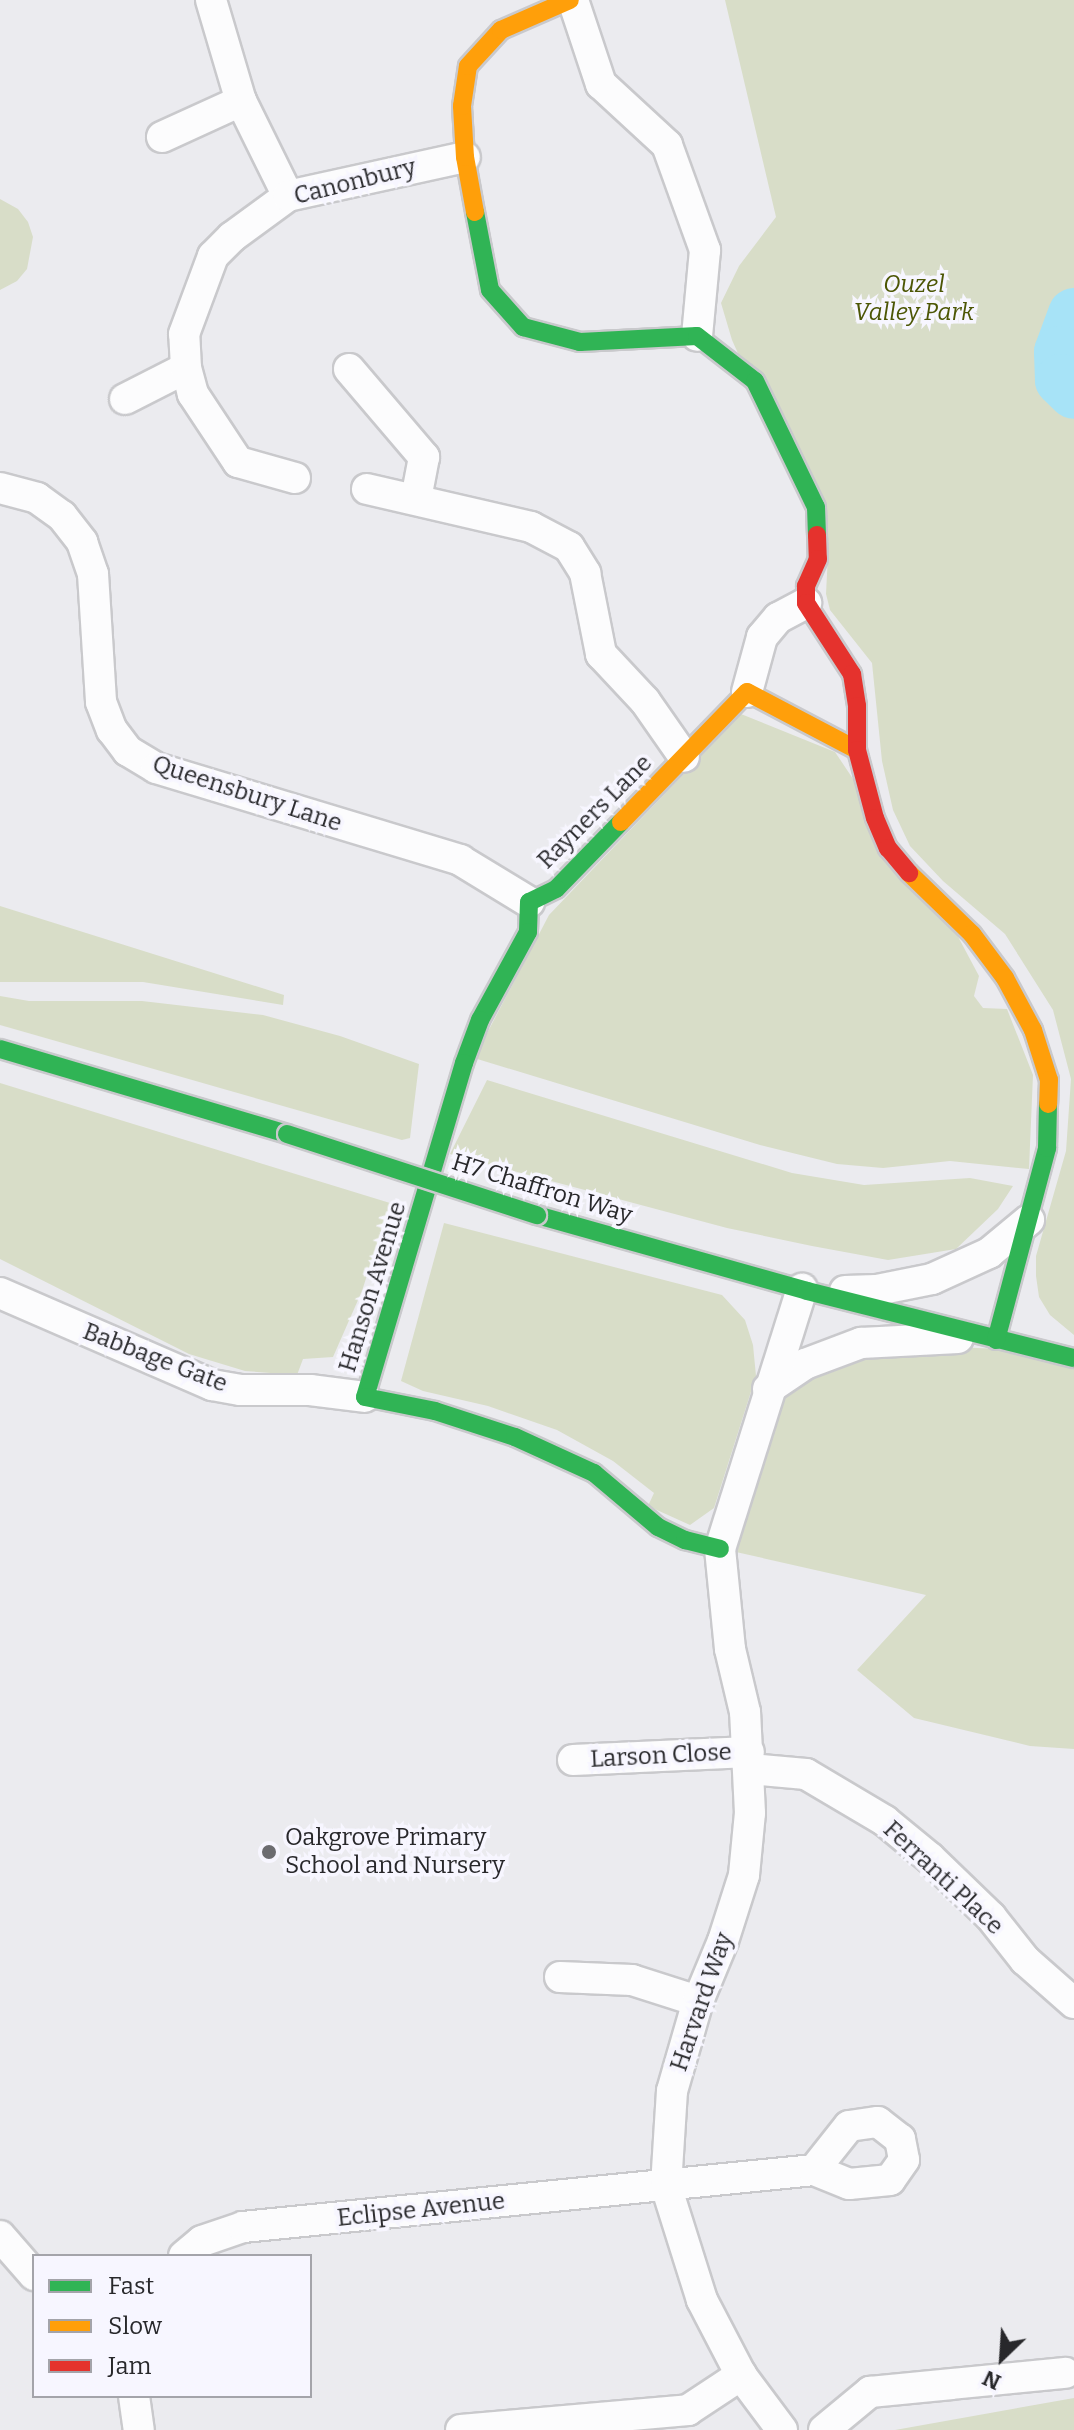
<!DOCTYPE html>
<html>
<head>
<meta charset="utf-8">
<style>
  body { margin:0 }
  #map { position:relative; width:1074px; height:2430px; overflow:hidden; background:#ebebef; font-family:Bitter,serif }
  div>[style] { position:absolute }
  .green>* { inset:0; background:#d8ddc8 }
  .river>* { height:52px; margin:-26px; padding:0 26px; transform-origin:26px; border-radius:26px; background:#a7e3f7 }
  .roads { filter:drop-shadow(2px 0 #c9c9cc) drop-shadow(-2px 0 #c9c9cc) drop-shadow(0 2px #c9c9cc) drop-shadow(0 -2px #c9c9cc) }
  .street>* { height:30px; margin:-15px; padding:0 15px; transform-origin:15px; border-radius:15px; background:#fcfcfd }
  .fast>* { height:18px; margin:-9px; padding:0 9px; transform-origin:9px; border-radius:9px; background:#30b455 }
  .slow>* { height:18px; margin:-9px; padding:0 9px; transform-origin:9px; border-radius:9px; background:#ff9f0a }
  .jam>* { height:18px; margin:-9px; padding:0 9px; transform-origin:9px; border-radius:9px; background:#e5322d }
  .bridges { filter:drop-shadow(2px 0 #c9c9cc) drop-shadow(-2px 0 #c9c9cc) drop-shadow(0 2px #c9c9cc) drop-shadow(0 -2px #c9c9cc) }
  .fast-bridge>* { height:18px; margin:-9px; padding:0 9px; transform-origin:9px; border-radius:9px; background:#30b455 }
  .dots>* { width:22px; height:22px; translate:-50% -50%; box-sizing:border-box; border:4px solid #f7f6ff; border-radius:50% }
  span { translate:-50% -50%; white-space:nowrap; text-align:center; line-height:1.15; -webkit-text-stroke:7px #f7f6ff; paint-order:stroke }
  .street-label { font-size:24px; color:#28282b }
  .park-label { font-size:24px; color:#4c5605; font-style:italic }
  .poi-label { font-size:24px; color:#28282b }
  .left { translate:0 -50%; text-align:left }
  .legend { position:absolute; left:32px; top:2254px; width:280px; height:144px; box-sizing:border-box; background:#f7f6ff; border:2px solid #a4a4aa; margin:0; padding:10px 14px; list-style:none; font-size:24px; color:#28282b }
  .legend li { display:flex; align-items:center; gap:16px; height:40px }
  .legend b { width:40px; border:2px solid #a4a4aa }
  .north { position:absolute; left:962px; top:2318px; width:80px; height:80px; -webkit-text-stroke:6px #f7f6ff; paint-order:stroke; rotate:205deg; font-size:22px; font-weight:700; line-height:32px; text-align:center; color:#28282b }
  .north::after { content:''; display:block; margin:auto; width:28px; height:36px; background:#28282b; clip-path:polygon(50% 0,100% 100%,50% 72%,0 100%) }
</style>
</head>
<body>
<div id="map">
  <div class="green">
    <div style="clip-path:polygon(725px 0,1074px 0,1074px 1335px,1050px 1315px,1039px 1297px,1036px 1276px,1036px 1256px,1066px 1151px,1071px 1079px,1053px 1010px,1005px 934px,943px 881px,910px 846px,893px 810px,882px 761px,872px 663px,830px 610px,826px 594px,828px 554px,732px 340px,721px 303px,739px 266px,776px 217px)"></div>
    <div style="clip-path:polygon(0 199px,18px 209px,28px 222px,33px 237px,27px 269px,17px 281px,0 290px)"></div>
    <div style="clip-path:polygon(741px 714px,835px 752px,955px 931px,979px 976px,974px 996px,983px 1008px,1007px 1009px,1033px 1075px,1029px 1169px,950px 1161px,883px 1168px,837px 1164px,760px 1145px,474px 1058px,549px 915px)"></div>
    <div style="clip-path:polygon(0 906px,284px 995px,283px 1005px,143px 982px,0 982px)"></div>
    <div style="clip-path:polygon(0 996px,29px 1001px,142px 1001px,263px 1015px,340px 1036px,419px 1064px,410px 1138px,402px 1140px,0 1025px)"></div>
    <div style="clip-path:polygon(487px 1080px,792px 1173px,864px 1185px,970px 1178px,1013px 1186px,998px 1209px,956px 1249px,888px 1260px,812px 1246px,727px 1228px,450px 1154px)"></div>
    <div style="clip-path:polygon(0 1083px,390px 1203px,362px 1291px,333px 1357px,303px 1359px,297px 1375px,245px 1371px,189px 1354px,0 1259px)"></div>
    <div style="clip-path:polygon(444px 1223px,722px 1295px,745px 1320px,753px 1345px,756px 1376px,714px 1508px,690px 1525px,648px 1506px,654px 1493px,613px 1461px,557px 1430px,488px 1406px,423px 1391px,401px 1381px)"></div>
    <div style="clip-path:polygon(861px 1343px,1074px 1352px,1074px 1749px,1030px 1746px,914px 1718px,857px 1670px,926px 1595px,727px 1550px,768px 1389px)"></div>
    <div style="clip-path:polygon(1074px 2398px,1074px 2430px,895px 2430px)"></div>
  </div>
  <div class="river">
    <div style="left:1074px;top:314px;width:40px;rotate:110.2deg"></div>
    <div style="left:1060px;top:352px;width:28px;rotate:88deg"></div>
    <div style="left:1061px;top:380px;width:18px;rotate:45deg"></div>
  </div>
  <div class="roads">
    <div class="street">
      <div style="left:211px;top:0;width:105px;rotate:73.5deg"></div>
      <div style="left:241px;top:101px;width:106px;rotate:63.7deg"></div>
      <div style="left:573px;top:0;width:89px;rotate:71.6deg"></div>
      <div style="left:601px;top:84px;width:90px;rotate:42.7deg"></div>
      <div style="left:667px;top:145px;width:112px;rotate:70.1deg"></div>
      <div style="left:705px;top:250px;width:86px;rotate:95.3deg"></div>
      <div style="left:162px;top:137px;width:87px;rotate:-24.5deg"></div>
      <div style="left:349px;top:369px;width:116px;rotate:49.6deg"></div>
      <div style="left:424px;top:457px;width:43px;rotate:100.8deg"></div>
      <div style="left:125px;top:399px;width:68px;rotate:-26.9deg"></div>
      <div style="left:295px;top:478px;width:59px;rotate:-164.3deg"></div>
      <div style="left:238px;top:462px;width:82px;rotate:-123.5deg"></div>
      <div style="left:193px;top:394px;width:27px;rotate:-105deg"></div>
      <div style="left:186px;top:368px;width:34px;rotate:-93deg"></div>
      <div style="left:184px;top:334px;width:83px;rotate:-69.6deg"></div>
      <div style="left:213px;top:256px;width:27px;rotate:-45deg"></div>
      <div style="left:232px;top:237px;width:69px;rotate:-36.2deg"></div>
      <div style="left:288px;top:196px;width:181px;rotate:-12.4deg"></div>
      <div style="left:0;top:488px;width:38px;rotate:15deg"></div>
      <div style="left:37px;top:498px;width:31px;rotate:36deg"></div>
      <div style="left:62px;top:516px;width:33px;rotate:52deg"></div>
      <div style="left:82px;top:542px;width:34px;rotate:71deg"></div>
      <div style="left:93px;top:574px;width:128px;rotate:86.4deg"></div>
      <div style="left:101px;top:702px;width:30px;rotate:69deg"></div>
      <div style="left:112px;top:730px;width:26px;rotate:53deg"></div>
      <div style="left:128px;top:751px;width:33px;rotate:31deg"></div>
      <div style="left:156px;top:768px;width:318px;rotate:16.8deg"></div>
      <div style="left:460px;top:860px;width:81px;rotate:31.3deg"></div>
      <div style="left:367px;top:489px;width:168px;rotate:13deg"></div>
      <div style="left:531px;top:527px;width:43px;rotate:27.8deg"></div>
      <div style="left:569px;top:547px;width:31px;rotate:58deg"></div>
      <div style="left:585px;top:573px;width:83px;rotate:78.8deg"></div>
      <div style="left:601px;top:654px;width:64px;rotate:46.9deg"></div>
      <div style="left:645px;top:701px;width:68px;rotate:55.1deg"></div>
      <div style="left:747px;top:692px;width:57px;rotate:-74.7deg"></div>
      <div style="left:762px;top:637px;width:25px;rotate:-50deg"></div>
      <div style="left:778px;top:618px;width:32px;rotate:-28deg"></div>
      <div style="left:845px;top:1291px;width:32px;rotate:-2deg"></div>
      <div style="left:877px;top:1290px;width:56px;rotate:-11.3deg"></div>
      <div style="left:932px;top:1279px;width:63px;rotate:-24.5deg"></div>
      <div style="left:989px;top:1253px;width:52px;rotate:-39.5deg"></div>
      <div style="left:0;top:1293px;width:231px;rotate:23.5deg"></div>
      <div style="left:212px;top:1385px;width:28px;rotate:10deg"></div>
      <div style="left:240px;top:1390px;width:70px"></div>
      <div style="left:310px;top:1390px;width:55px;rotate:7.3deg"></div>
      <div style="left:768px;top:1389px;width:45px;rotate:-34deg"></div>
      <div style="left:805px;top:1364px;width:60px;rotate:-20.6deg"></div>
      <div style="left:861px;top:1343px;width:97px;rotate:-3deg"></div>
      <div style="left:573px;top:1760px;width:176px;rotate:-2.6deg"></div>
      <div style="left:750px;top:1769px;width:56px;rotate:5.1deg"></div>
      <div style="left:806px;top:1774px;width:92px;rotate:30.7deg"></div>
      <div style="left:885px;top:1821px;width:58px;rotate:39.4deg"></div>
      <div style="left:930px;top:1858px;width:85px;rotate:44deg"></div>
      <div style="left:991px;top:1917px;width:55px;rotate:51.7deg"></div>
      <div style="left:1025px;top:1960px;width:65px;rotate:41.3deg"></div>
      <div style="left:560px;top:1977px;width:72px;rotate:2.4deg"></div>
      <div style="left:632px;top:1980px;width:69px;rotate:17.7deg"></div>
      <div style="left:0;top:2236px;width:52px;rotate:48.9deg"></div>
      <div style="left:184px;top:2256px;width:23px;rotate:-40deg"></div>
      <div style="left:202px;top:2241px;width:43px;rotate:-18.9deg"></div>
      <div style="left:243px;top:2227px;width:574px;rotate:-5.7deg"></div>
      <div style="left:814px;top:2170px;width:56px;rotate:-51.5deg"></div>
      <div style="left:849px;top:2126px;width:29px;rotate:-8deg"></div>
      <div style="left:878px;top:2122px;width:28px;rotate:38deg"></div>
      <div style="left:900px;top:2139px;width:21px;rotate:79deg"></div>
      <div style="left:904px;top:2160px;width:24px;rotate:125deg"></div>
      <div style="left:890px;top:2180px;width:41px;rotate:174.4deg"></div>
      <div style="left:849px;top:2184px;width:38px;rotate:-158deg"></div>
      <div style="left:134px;top:2396px;width:34px;rotate:82deg"></div>
      <div style="left:461px;top:2430px;width:228px;rotate:-5deg"></div>
      <div style="left:688px;top:2410px;width:64px;rotate:-33.4deg"></div>
      <div style="left:782px;top:2430px;width:69px;rotate:-126.7deg"></div>
      <div style="left:741px;top:2375px;width:85px;rotate:-117.5deg"></div>
      <div style="left:702px;top:2300px;width:120px;rotate:-107.5deg"></div>
      <div style="left:666px;top:2186px;width:95px;rotate:-86.4deg"></div>
      <div style="left:672px;top:2091px;width:94px;rotate:-73.9deg"></div>
      <div style="left:698px;top:2001px;width:65px;rotate:-67.4deg"></div>
      <div style="left:723px;top:1941px;width:69px;rotate:-72.3deg"></div>
      <div style="left:744px;top:1875px;width:62px;rotate:-84.5deg"></div>
      <div style="left:750px;top:1813px;width:101px;rotate:-92.8deg"></div>
      <div style="left:745px;top:1712px;width:65px;rotate:-103.4deg"></div>
      <div style="left:730px;top:1649px;width:100px;rotate:-95.7deg"></div>
      <div style="left:720px;top:1549px;width:273px;rotate:-72.5deg"></div>
      <div style="left:824px;top:2430px;width:60px;rotate:-39.6deg"></div>
      <div style="left:870px;top:2392px;width:196px;rotate:-5.6deg"></div>
    </div>
    <div class="fast">
      <div style="left:475px;top:212px;width:79px;rotate:79.1deg"></div>
      <div style="left:490px;top:290px;width:50px;rotate:48.3deg"></div>
      <div style="left:523px;top:327px;width:59px;rotate:14.7deg"></div>
      <div style="left:580px;top:342px;width:117px;rotate:-2.9deg"></div>
      <div style="left:697px;top:336px;width:73px;rotate:37.8deg"></div>
      <div style="left:755px;top:381px;width:140px;rotate:64.2deg"></div>
      <div style="left:816px;top:507px;width:28px;rotate:88deg"></div>
      <div style="left:621px;top:822px;width:93px;rotate:134.1deg"></div>
      <div style="left:556px;top:889px;width:30px;rotate:154deg"></div>
      <div style="left:529px;top:902px;width:30px;rotate:92deg"></div>
      <div style="left:528px;top:932px;width:100px;rotate:118.6deg"></div>
      <div style="left:480px;top:1020px;width:46px;rotate:110.4deg"></div>
      <div style="left:464px;top:1063px;width:348px;rotate:106.5deg"></div>
      <div style="left:365px;top:1397px;width:71px;rotate:11.3deg"></div>
      <div style="left:435px;top:1411px;width:84px;rotate:18deg"></div>
      <div style="left:515px;top:1437px;width:87px;rotate:24.5deg"></div>
      <div style="left:594px;top:1473px;width:84px;rotate:40.2deg"></div>
      <div style="left:658px;top:1527px;width:30px;rotate:26deg"></div>
      <div style="left:685px;top:1540px;width:36px;rotate:14deg"></div>
      <div style="left:0;top:1049px;width:299px;rotate:16.5deg"></div>
      <div style="left:537px;top:1215px;width:280px;rotate:15.7deg"></div>
      <div style="left:807px;top:1291px;width:275px;rotate:14.1deg"></div>
      <div style="left:996px;top:1340px;width:199px;rotate:-75.1deg"></div>
      <div style="left:1047px;top:1148px;width:44px;rotate:-88.7deg"></div>
    </div>
    <div class="slow">
      <div style="left:475px;top:212px;width:56px;rotate:-100.3deg"></div>
      <div style="left:465px;top:157px;width:51px;rotate:-93.4deg"></div>
      <div style="left:462px;top:106px;width:40px;rotate:-81.5deg"></div>
      <div style="left:468px;top:66px;width:49px;rotate:-47.5deg"></div>
      <div style="left:501px;top:30px;width:75px;rotate:-23.5deg"></div>
      <div style="left:621px;top:822px;width:181px;rotate:-45.9deg"></div>
      <div style="left:747px;top:692px;width:124px;rotate:27.8deg"></div>
      <div style="left:909px;top:873px;width:88px;rotate:44.1deg"></div>
      <div style="left:972px;top:934px;width:55px;rotate:53.1deg"></div>
      <div style="left:1005px;top:978px;width:59px;rotate:61.7deg"></div>
      <div style="left:1033px;top:1030px;width:52px;rotate:72.3deg"></div>
      <div style="left:1049px;top:1080px;width:24px;rotate:92deg"></div>
    </div>
    <div class="jam">
      <div style="left:817px;top:535px;width:24px;rotate:88deg"></div>
      <div style="left:818px;top:559px;width:30px;rotate:114deg"></div>
      <div style="left:806px;top:586px;width:17px;rotate:90deg"></div>
      <div style="left:806px;top:603px;width:85px;rotate:57.1deg"></div>
      <div style="left:852px;top:674px;width:32px;rotate:81deg"></div>
      <div style="left:857px;top:706px;width:44px;rotate:90deg"></div>
      <div style="left:857px;top:750px;width:70px;rotate:75.2deg"></div>
      <div style="left:875px;top:818px;width:33px;rotate:67deg"></div>
      <div style="left:888px;top:848px;width:33px;rotate:50deg"></div>
    </div>
  </div>
  <div class="bridges">
    <div class="fast-bridge">
      <div style="left:287px;top:1134px;width:263px;rotate:18deg"></div>
    </div>
  </div>
  <div class="dots">
    <div style="left:269px;top:1852px;background:#6c6c70"></div>
  </div>
  <div class="street-label">
    <span style="left:355px;top:182px;rotate:-14deg">Canonbury</span>
    <span style="left:247px;top:794px;rotate:18deg">Queensbury Lane</span>
    <span style="left:595px;top:812px;rotate:-45deg">Rayners Lane</span>
    <span style="left:542px;top:1189px;rotate:17deg">H7 Chaffron Way</span>
    <span style="left:373px;top:1287px;rotate:-73deg">Hanson Avenue</span>
    <span style="left:155px;top:1358px;rotate:21deg">Babbage Gate</span>
    <span style="left:661px;top:1756px;rotate:-3deg">Larson Close</span>
    <span style="left:943px;top:1878px;rotate:43deg">Ferranti Place</span>
    <span style="left:702px;top:2002px;rotate:-71deg">Harvard Way</span>
    <span style="left:421px;top:2210px;rotate:-6deg">Eclipse Avenue</span>
  </div>
  <div class="park-label">
    <span style="left:914px;top:299px">Ouzel<br>Valley Park</span>
  </div>
  <div class="poi-label">
    <span class="left" style="left:285px;top:1852px">Oakgrove Primary<br>School and Nursery</span>
  </div>
  <ul class="legend">
  <li><b style="height:10px;background:#30b455"></b>Fast</li>
  <li><b style="height:10px;background:#ff9f0a"></b>Slow</li>
  <li><b style="height:10px;background:#e5322d"></b>Jam</li>
  </ul>
  <div class="north">N</div>
</div>
</body>
</html>
